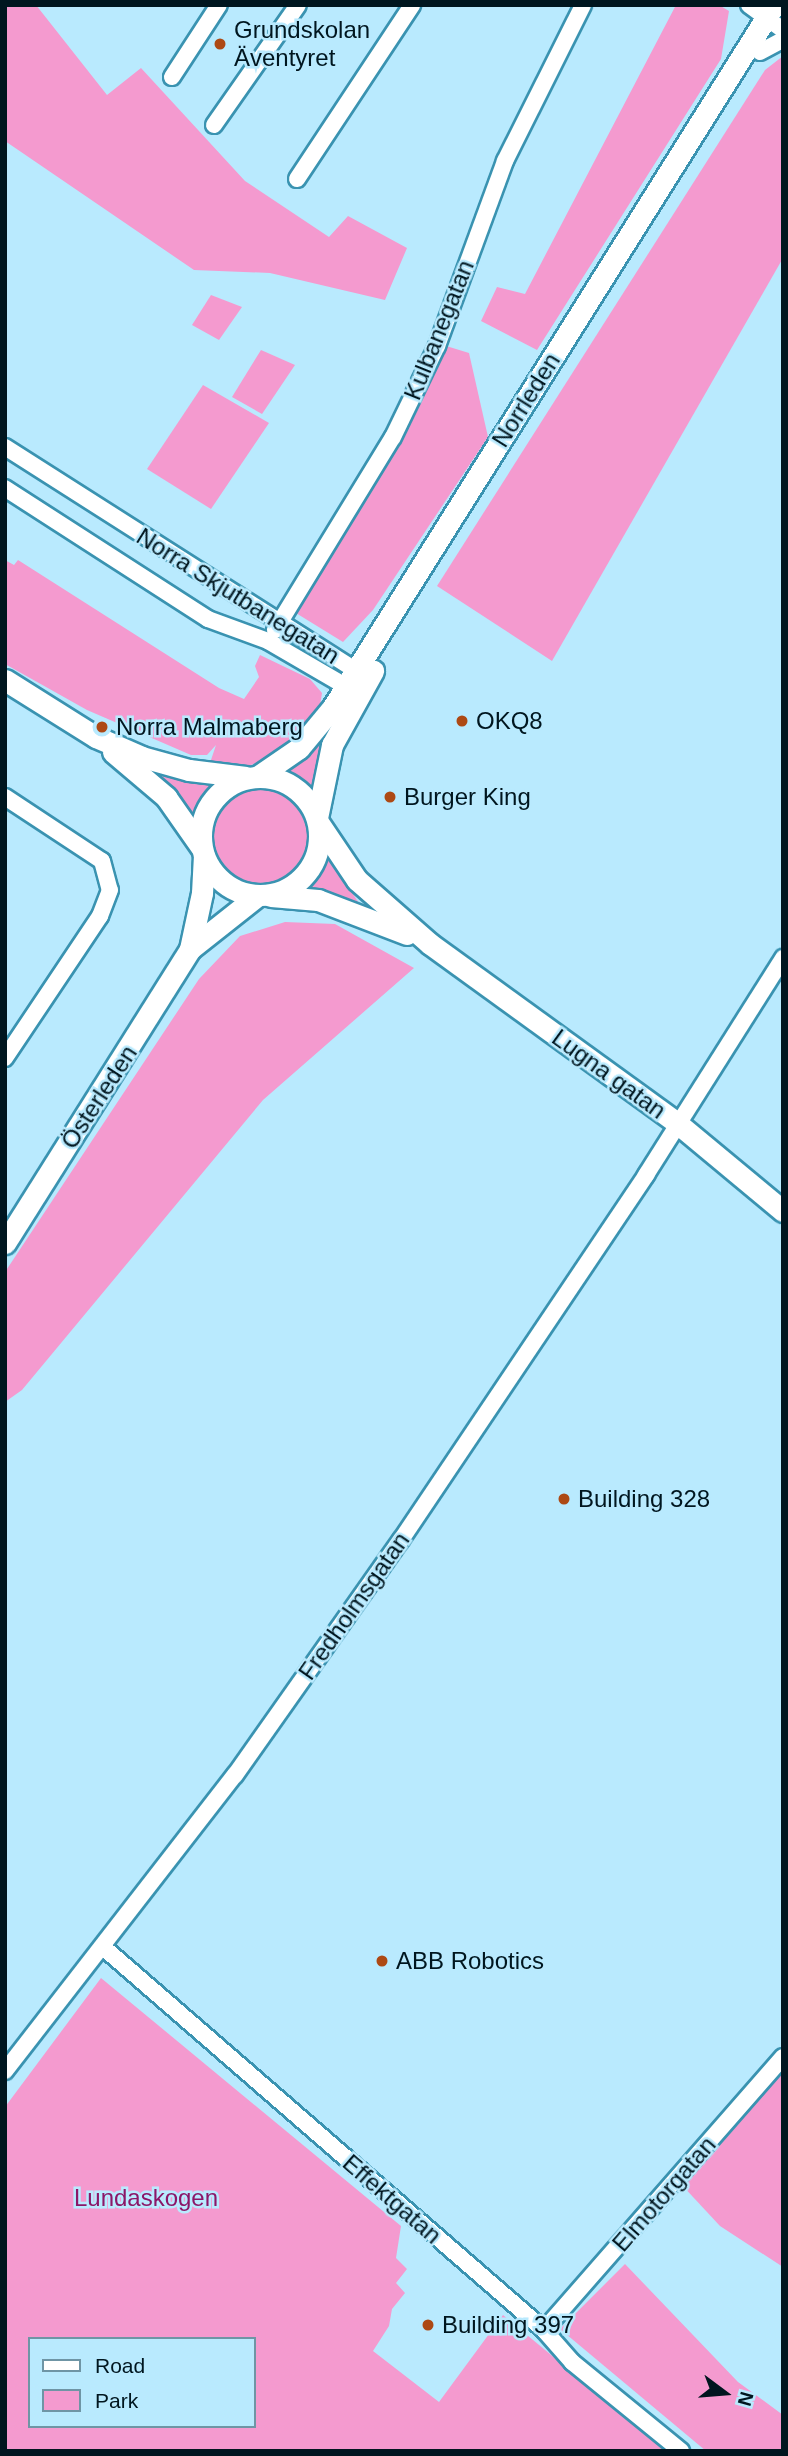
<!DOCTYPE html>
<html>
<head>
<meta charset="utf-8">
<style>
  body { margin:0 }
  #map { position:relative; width:788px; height:2456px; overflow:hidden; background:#b9eafe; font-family:Arial,sans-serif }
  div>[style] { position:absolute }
  .green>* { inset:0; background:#f49acf }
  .round { border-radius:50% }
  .roads { filter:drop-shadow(2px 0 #3a93b1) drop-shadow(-2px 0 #3a93b1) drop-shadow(0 2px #3a93b1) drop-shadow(0 -2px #3a93b1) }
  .minor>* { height:16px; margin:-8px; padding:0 8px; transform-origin:8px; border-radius:8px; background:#fff }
  .secondary>* { height:21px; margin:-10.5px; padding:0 10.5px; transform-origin:10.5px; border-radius:10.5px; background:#fff }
  .secondary>.ring { margin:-10.5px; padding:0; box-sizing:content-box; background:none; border:21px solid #fff; border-radius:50% }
  .dots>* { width:19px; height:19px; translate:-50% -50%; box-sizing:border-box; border:4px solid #b9eafe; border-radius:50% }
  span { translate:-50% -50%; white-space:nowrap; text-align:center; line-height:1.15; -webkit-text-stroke:5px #b9eafe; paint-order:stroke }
  .poi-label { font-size:24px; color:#00161f }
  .left { translate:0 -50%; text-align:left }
  .street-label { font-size:24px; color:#00161f }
  .park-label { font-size:24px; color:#8c1668 }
  .frame { position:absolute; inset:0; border:7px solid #00161f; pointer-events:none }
  .legend { position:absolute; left:28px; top:2337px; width:228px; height:91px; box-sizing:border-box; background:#b9eafe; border:2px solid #6f95a5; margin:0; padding:9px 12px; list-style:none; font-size:21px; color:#00161f }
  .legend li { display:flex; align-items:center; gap:14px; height:35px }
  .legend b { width:35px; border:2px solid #6f95a5 }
  .north { position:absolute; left:690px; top:2358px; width:70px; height:70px; -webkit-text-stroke:5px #b9eafe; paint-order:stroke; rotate:106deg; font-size:19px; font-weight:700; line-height:28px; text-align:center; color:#00161f }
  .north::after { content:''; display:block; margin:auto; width:24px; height:32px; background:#00161f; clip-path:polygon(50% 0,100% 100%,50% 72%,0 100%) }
</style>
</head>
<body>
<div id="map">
  <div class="green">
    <div style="clip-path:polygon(5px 5px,36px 5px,107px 95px,141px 68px,245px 181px,329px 237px,348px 216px,407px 248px,385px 300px,270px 273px,194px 270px,5px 141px)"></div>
    <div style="clip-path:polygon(676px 5px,719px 5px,729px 11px,721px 59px,537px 350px,481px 321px,497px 287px,525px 294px)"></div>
    <div style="clip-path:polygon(783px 56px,783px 258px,552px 661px,437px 586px,765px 70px)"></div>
    <div style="clip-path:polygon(211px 295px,242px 307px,219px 340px,192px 325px)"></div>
    <div style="clip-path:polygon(443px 345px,469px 353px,488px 437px,373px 610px,343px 642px,291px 610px)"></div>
    <div style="clip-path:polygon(261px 350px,295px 365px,262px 414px,232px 397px)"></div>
    <div style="clip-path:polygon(203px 385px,269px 423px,211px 509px,147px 469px)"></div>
    <div style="clip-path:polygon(5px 560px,14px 565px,18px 560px,219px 688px,244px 699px,259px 677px,255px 666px,260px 655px,310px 679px,322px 693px,319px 713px,300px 739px,272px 758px,248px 766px,209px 766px,216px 745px,207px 755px,191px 755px,87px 710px,5px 664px)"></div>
    <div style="clip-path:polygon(344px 704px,314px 791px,282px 772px,313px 750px)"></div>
    <div style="clip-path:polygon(153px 771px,216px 785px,194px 818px)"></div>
    <div class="round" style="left:210px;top:786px;width:104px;height:104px"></div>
    <div style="clip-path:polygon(329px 859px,359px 903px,305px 891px)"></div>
    <div style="clip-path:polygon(285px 922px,335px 924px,414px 968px,263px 1100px,22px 1390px,5px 1402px,5px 1272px,199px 979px,240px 936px)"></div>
    <div style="clip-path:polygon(evenodd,101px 1978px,401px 2226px,396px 2258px,407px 2269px,396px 2283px,405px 2293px,392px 2309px,389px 2326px,373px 2351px,439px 2402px,503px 2315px,667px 2451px,5px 2451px,5px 2107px,101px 1978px,30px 2339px,254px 2339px,254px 2426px,30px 2426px,30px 2339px)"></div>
    <div style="clip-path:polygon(783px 2064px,783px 2267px,720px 2226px,680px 2183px)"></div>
    <div style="clip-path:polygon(625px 2264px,738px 2382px,783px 2415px,783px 2451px,706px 2451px,560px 2329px)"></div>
  </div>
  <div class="roads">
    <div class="minor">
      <div style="left:749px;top:5px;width:42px;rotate:36.3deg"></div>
      <div style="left:760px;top:52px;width:26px;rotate:-28deg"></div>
      <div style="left:172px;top:77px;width:86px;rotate:-56.9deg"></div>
      <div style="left:214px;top:125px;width:146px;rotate:-55deg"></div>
      <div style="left:297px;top:179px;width:209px;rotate:-56.5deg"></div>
      <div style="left:5px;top:447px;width:417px;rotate:32.5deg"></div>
      <div style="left:357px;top:671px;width:17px;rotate:69deg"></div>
      <div style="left:363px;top:687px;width:16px;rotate:180deg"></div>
      <div style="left:347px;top:687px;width:91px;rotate:-149.8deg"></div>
      <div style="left:268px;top:641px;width:64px;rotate:-159.9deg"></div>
      <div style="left:208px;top:619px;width:242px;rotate:-147.2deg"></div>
      <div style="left:275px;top:630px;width:226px;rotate:-58.6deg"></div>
      <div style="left:393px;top:437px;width:101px;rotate:-64.2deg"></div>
      <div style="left:437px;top:346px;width:197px;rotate:-69.8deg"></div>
      <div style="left:505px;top:161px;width:174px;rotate:-63.4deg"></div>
      <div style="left:5px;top:797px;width:116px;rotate:33.4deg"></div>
      <div style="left:102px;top:861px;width:30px;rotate:75deg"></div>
      <div style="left:110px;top:890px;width:28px;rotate:111deg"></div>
      <div style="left:100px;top:916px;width:171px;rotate:123.8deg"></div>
      <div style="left:103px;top:1947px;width:584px;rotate:40.97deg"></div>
      <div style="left:544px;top:2330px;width:43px;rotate:48.8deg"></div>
      <div style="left:572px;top:2362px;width:141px;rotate:39.2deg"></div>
      <div style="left:5px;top:2071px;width:375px;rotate:-52.2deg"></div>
      <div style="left:235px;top:1775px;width:288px;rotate:-54.8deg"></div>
      <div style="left:401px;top:1540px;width:440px;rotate:-56.1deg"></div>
      <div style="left:646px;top:1175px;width:257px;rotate:-57.7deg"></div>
      <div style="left:544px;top:2330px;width:363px;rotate:-48.8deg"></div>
    </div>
    <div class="secondary">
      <div style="left:5px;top:680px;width:107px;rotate:32.1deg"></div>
      <div style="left:96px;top:737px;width:50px;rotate:23.5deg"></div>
      <div style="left:142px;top:757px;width:49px;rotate:15.5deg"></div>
      <div style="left:189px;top:770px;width:57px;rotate:7deg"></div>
      <div style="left:113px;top:752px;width:70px;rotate:40.3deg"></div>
      <div style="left:166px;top:797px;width:61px;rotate:55deg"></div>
      <div class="ring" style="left:201px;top:777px;width:97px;height:97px"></div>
      <div style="left:257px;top:777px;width:51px;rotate:-34.6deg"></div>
      <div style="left:299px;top:748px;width:53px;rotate:-50.3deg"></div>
      <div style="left:333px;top:707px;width:829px;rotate:-57.86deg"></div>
      <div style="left:317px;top:818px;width:75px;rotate:-78.4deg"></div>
      <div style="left:332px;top:745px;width:85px;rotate:-61deg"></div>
      <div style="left:318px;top:822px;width:70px;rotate:56.1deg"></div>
      <div style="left:357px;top:880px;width:97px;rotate:41.2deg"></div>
      <div style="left:430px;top:944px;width:305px;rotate:35.9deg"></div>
      <div style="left:677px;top:1123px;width:138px;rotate:39.7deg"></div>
      <div style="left:271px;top:896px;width:47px;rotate:4.9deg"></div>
      <div style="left:318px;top:900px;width:95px;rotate:20.9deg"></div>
      <div style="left:190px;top:949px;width:85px;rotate:-38.3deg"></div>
      <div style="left:5px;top:1243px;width:347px;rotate:-57.8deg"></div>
      <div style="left:190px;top:949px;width:57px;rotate:-77.9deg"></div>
      <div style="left:202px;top:893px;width:37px;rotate:-87deg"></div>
    </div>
  </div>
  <div class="dots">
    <div style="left:220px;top:44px;background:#ad4914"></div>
    <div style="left:462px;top:721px;background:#ad4914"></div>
    <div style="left:102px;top:727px;background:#ad4914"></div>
    <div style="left:390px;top:797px;background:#ad4914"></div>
    <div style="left:564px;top:1499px;background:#ad4914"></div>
    <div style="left:382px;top:1961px;background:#ad4914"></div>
    <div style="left:428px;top:2325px;background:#ad4914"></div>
  </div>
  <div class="poi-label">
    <span class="left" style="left:234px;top:44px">Grundskolan<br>Äventyret</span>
    <span class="left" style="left:476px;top:721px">OKQ8</span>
    <span class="left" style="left:116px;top:727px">Norra Malmaberg</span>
    <span class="left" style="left:404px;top:797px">Burger King</span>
    <span class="left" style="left:578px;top:1499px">Building 328</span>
    <span class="left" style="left:396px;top:1961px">ABB Robotics</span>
    <span class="left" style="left:442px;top:2325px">Building 397</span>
  </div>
  <div class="street-label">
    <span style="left:439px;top:330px;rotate:-68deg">Kulbanegatan</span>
    <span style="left:526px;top:400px;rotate:-58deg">Norrleden</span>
    <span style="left:238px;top:596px;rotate:32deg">Norra Skjutbanegatan</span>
    <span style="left:609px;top:1074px;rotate:36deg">Lugna gatan</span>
    <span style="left:99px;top:1097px;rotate:-57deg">Österleden</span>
    <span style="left:354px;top:1606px;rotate:-55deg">Fredholmsgatan</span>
    <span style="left:664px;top:2194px;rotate:-49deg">Elmotorgatan</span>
    <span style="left:392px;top:2199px;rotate:41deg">Effektgatan</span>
  </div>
  <div class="park-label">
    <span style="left:146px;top:2198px">Lundaskogen</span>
  </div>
  <div class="frame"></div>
  <ul class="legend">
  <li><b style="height:9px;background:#fff"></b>Road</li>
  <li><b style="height:19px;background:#f49acf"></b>Park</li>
  </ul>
  <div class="north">N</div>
</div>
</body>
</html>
